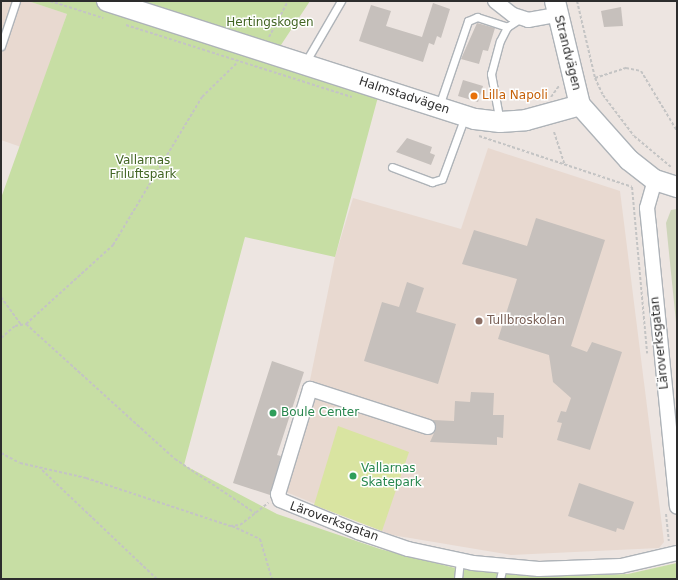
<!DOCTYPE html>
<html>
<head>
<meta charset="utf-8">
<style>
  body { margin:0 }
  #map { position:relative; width:678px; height:580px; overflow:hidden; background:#ede5e1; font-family:"DejaVu Sans",sans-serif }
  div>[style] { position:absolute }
  .education>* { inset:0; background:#e8d9d0 }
  .green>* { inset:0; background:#c7dea4 }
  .cemetery>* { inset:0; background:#ced5ba }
  .pitch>* { inset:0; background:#d9e4a1 }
  .building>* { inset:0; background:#c6c0bc }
  .path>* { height:2px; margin-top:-1px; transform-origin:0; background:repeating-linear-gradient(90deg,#c4c4c4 0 3px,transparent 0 5px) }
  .roads { filter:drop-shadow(1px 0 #aeb3b8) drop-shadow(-1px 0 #aeb3b8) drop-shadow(0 1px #aeb3b8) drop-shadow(0 -1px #aeb3b8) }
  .lane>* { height:7px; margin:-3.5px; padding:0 3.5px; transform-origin:3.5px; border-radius:3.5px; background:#fff }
  .street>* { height:14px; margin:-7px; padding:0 7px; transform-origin:7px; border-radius:7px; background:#fff }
  .secondary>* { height:20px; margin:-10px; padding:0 10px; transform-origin:10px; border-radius:10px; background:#fff }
  .dots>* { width:11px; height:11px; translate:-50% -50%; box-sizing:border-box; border:2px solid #fff; border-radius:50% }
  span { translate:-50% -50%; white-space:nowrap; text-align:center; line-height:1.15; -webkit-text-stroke:3px #fff; paint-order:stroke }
  .park-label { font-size:12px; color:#426523 }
  .street-label { font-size:12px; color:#2d2d2d }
  .food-label { font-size:12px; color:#c56008 }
  .left { translate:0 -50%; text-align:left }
  .education-label { font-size:12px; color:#785e54 }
  .leisure-label { font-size:12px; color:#27864d }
  .frame { position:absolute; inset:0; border:2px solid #2d2d2d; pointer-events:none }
</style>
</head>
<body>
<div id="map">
  <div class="education">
    <div style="clip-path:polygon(1px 1px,28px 1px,67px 14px,21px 147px,1px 140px)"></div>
    <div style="clip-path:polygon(488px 148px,620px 191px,664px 542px,659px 548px,511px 555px,392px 535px,286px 492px,311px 413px,316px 387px,309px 385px,335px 257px,353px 198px,461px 229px)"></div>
  </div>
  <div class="green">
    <div style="clip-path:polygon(28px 1px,310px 1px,279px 48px,382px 82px,335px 257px,245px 237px,184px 465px,277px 514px,380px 549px,459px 569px,537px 577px,628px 574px,677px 563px,677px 579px,1px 579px,1px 198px,67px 14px)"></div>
  </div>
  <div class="cemetery">
    <div style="clip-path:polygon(677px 209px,677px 332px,666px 223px,671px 210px)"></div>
  </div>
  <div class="pitch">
    <div style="clip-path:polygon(338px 426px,409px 452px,382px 531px,314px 505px)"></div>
  </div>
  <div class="building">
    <div style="clip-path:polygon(433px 3px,450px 9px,441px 38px,437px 36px,434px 45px,429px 43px,423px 62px,359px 41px,371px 5px,391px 11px,386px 26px,422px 37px)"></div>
    <div style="clip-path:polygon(621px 7px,623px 26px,604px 27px,601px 11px)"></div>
    <div style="clip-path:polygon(477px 23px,495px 28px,488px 51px,483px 50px,479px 64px,461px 59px)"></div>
    <div style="clip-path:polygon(463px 80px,483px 86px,478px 102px,458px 96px)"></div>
    <div style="clip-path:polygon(407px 138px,432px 147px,430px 153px,435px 155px,431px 165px,396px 152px)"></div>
    <div style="clip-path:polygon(536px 218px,605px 240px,571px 346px,587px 352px,592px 342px,622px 352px,590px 450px,557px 440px,562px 423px,557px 422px,561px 411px,566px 412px,571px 398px,553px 382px,549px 355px,498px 339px,517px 279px,462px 264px,474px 230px,527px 246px)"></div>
    <div style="clip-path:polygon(407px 282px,424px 288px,416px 312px,456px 324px,438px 384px,364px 361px,382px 302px,399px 307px)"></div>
    <div style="clip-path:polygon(272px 361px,304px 372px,277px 455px,281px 456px,270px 495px,233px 483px)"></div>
    <div style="clip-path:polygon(471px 392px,494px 393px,493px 415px,504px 415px,503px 438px,497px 437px,497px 445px,430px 442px,436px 429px,433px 420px,454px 421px,455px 401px,470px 402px)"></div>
    <div style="clip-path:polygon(579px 483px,634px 502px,624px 530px,617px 528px,616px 532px,568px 516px)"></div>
  </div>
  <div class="path">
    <div style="left:50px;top:1px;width:56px;rotate:17.8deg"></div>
    <div style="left:577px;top:1px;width:79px;rotate:76.8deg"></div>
    <div style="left:595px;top:78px;width:19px;rotate:65deg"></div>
    <div style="left:603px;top:95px;width:51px;rotate:52.9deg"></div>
    <div style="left:634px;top:136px;width:48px;rotate:40deg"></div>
    <div style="left:126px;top:25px;width:237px;rotate:17.7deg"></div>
    <div style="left:269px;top:37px;width:41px;rotate:-62.2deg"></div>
    <div style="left:595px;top:78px;width:33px;rotate:-18deg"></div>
    <div style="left:626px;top:68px;width:15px;rotate:11deg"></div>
    <div style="left:641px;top:71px;width:70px;rotate:59deg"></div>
    <div style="left:551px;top:97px;width:14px;rotate:-54deg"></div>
    <div style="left:554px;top:132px;width:35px;rotate:72deg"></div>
    <div style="left:479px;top:136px;width:161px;rotate:18.4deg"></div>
    <div style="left:632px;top:187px;width:167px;rotate:84.8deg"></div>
    <div style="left:1px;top:164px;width:16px;rotate:90deg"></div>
    <div style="left:1px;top:297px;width:34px;rotate:54deg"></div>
    <div style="left:26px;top:324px;width:201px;rotate:42.2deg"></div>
    <div style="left:175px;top:459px;width:97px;rotate:34deg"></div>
    <div style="left:1px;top:338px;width:18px;rotate:-41deg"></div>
    <div style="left:15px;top:326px;width:11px;rotate:-10deg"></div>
    <div style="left:26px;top:324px;width:118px;rotate:-42.2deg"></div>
    <div style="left:113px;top:245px;width:173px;rotate:-59deg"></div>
    <div style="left:202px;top:97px;width:49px;rotate:-44.2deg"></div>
    <div style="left:1px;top:453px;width:21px;rotate:28deg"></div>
    <div style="left:20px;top:463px;width:68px;rotate:12.8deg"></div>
    <div style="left:86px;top:478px;width:152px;rotate:18.4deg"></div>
    <div style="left:230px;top:526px;width:10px;rotate:-6deg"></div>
    <div style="left:240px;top:525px;width:36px;rotate:-38deg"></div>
    <div style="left:42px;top:470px;width:158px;rotate:43.5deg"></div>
    <div style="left:666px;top:514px;width:27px;rotate:84deg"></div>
    <div style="left:232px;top:526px;width:31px;rotate:25deg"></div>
    <div style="left:260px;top:539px;width:42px;rotate:73.3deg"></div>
  </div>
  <div class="roads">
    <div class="lane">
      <div style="left:1px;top:46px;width:47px;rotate:-71.6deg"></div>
      <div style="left:305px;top:63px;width:72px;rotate:-59.9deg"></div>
      <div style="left:439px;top:106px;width:90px;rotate:-71.2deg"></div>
      <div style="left:468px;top:21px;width:10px;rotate:-24deg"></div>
      <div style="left:477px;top:17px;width:32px;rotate:18deg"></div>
      <div style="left:500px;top:122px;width:49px;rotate:-100.6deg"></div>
      <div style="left:491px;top:74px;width:34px;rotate:-75deg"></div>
      <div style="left:500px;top:41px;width:16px;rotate:-63deg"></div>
      <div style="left:507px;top:27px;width:17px;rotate:-33deg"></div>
      <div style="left:392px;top:167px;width:43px;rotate:20.6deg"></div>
      <div style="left:432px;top:182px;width:10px;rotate:-17deg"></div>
      <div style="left:442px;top:179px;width:67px;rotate:-69.9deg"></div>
      <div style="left:458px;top:579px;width:18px;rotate:-84deg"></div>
      <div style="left:500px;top:579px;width:13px;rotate:-77deg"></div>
    </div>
    <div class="street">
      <div style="left:495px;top:1px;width:23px;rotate:38deg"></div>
      <div style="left:513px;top:15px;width:16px;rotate:18deg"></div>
      <div style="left:528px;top:20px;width:29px;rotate:-10deg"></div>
      <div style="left:655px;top:180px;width:29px;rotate:106deg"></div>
      <div style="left:647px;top:208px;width:19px;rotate:84deg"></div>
      <div style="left:649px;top:227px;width:281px;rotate:84.3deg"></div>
      <div style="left:428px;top:427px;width:124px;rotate:-162.1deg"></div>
      <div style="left:310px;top:389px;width:110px;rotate:106.9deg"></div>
      <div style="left:278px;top:494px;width:6px;rotate:72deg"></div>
      <div style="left:280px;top:500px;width:84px;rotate:22.3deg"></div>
      <div style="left:358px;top:532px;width:53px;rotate:18.8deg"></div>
      <div style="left:408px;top:549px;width:66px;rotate:12.2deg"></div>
      <div style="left:473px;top:563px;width:66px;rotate:5.2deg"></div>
      <div style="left:539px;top:569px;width:82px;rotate:-2.1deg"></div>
      <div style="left:621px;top:566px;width:57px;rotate:-13.1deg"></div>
    </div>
    <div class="secondary">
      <div style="left:107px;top:1px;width:386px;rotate:17.8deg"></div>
      <div style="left:475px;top:119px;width:25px;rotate:7deg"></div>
      <div style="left:500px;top:122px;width:26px;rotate:-4deg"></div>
      <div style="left:526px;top:120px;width:56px;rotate:-15.5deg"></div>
      <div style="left:555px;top:1px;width:107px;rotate:76.5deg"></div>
      <div style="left:580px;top:105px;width:74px;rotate:48.3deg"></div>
      <div style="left:629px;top:160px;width:33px;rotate:38deg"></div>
      <div style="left:655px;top:180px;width:23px;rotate:18deg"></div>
    </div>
  </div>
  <div class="dots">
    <div style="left:474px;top:96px;background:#e8710a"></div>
    <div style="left:479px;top:321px;background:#8d6e63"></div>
    <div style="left:273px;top:413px;background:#2e9e5b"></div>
    <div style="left:353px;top:476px;background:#2e9e5b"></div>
  </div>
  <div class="park-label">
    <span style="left:270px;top:23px">Hertingskogen</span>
    <span style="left:143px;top:168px">Vallarnas<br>Friluftspark</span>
  </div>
  <div class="street-label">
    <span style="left:567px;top:53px;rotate:76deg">Strandvägen</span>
    <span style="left:404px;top:96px;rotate:18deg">Halmstadvägen</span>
    <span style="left:660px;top:343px;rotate:-96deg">Läroverksgatan</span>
    <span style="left:334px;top:522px;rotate:20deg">Läroverksgatan</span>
  </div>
  <div class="food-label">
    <span class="left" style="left:482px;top:96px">Lilla Napoli</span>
  </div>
  <div class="education-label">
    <span class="left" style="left:487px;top:321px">Tullbroskolan</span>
  </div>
  <div class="leisure-label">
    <span class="left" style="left:281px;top:413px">Boule Center</span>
    <span class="left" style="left:361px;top:476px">Vallarnas<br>Skatepark</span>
  </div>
  <div class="frame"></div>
</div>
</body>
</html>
